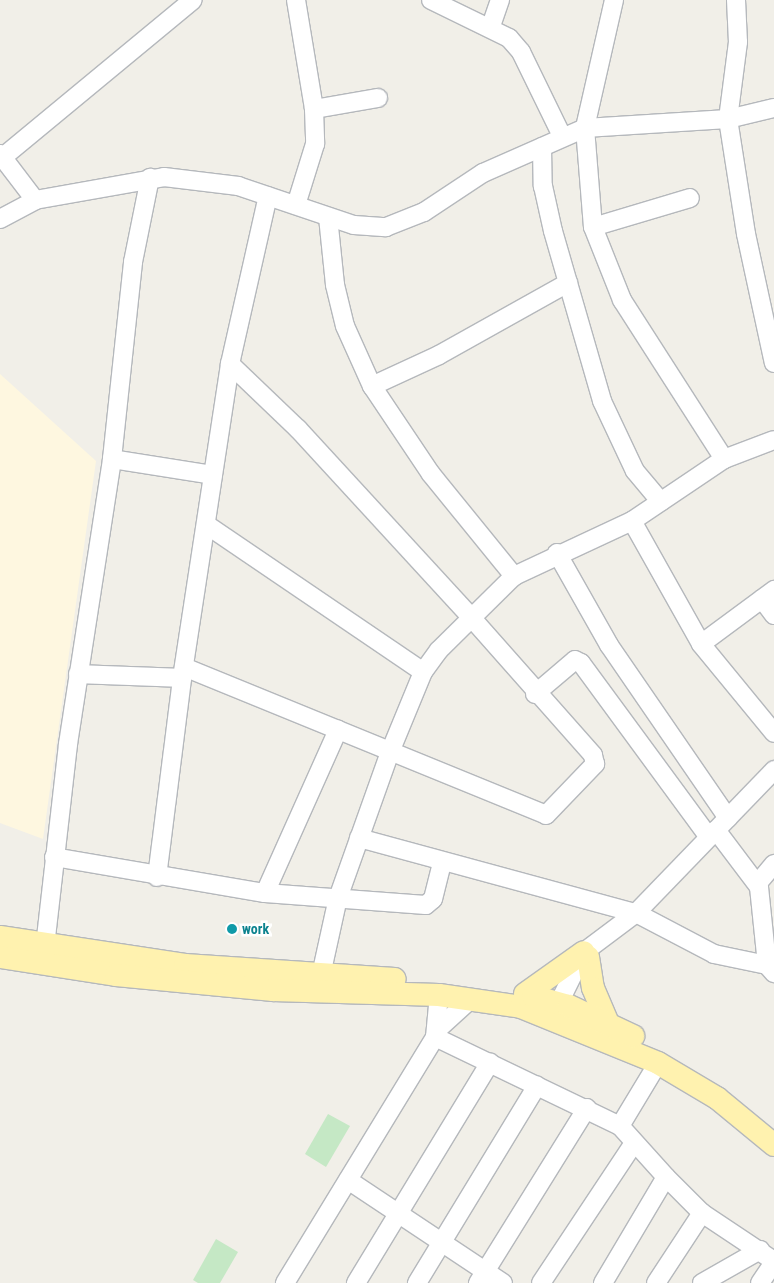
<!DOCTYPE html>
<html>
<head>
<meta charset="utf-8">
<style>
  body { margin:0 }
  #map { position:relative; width:774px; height:1283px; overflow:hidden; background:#f1efe8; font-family:"Roboto Condensed",sans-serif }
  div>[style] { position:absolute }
  .commercial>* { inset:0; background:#fef7e0 }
  .green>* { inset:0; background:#c5e8c5 }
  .roads { filter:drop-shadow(1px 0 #b5b8bc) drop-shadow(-1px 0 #b5b8bc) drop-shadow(0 1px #b5b8bc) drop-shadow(0 -1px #b5b8bc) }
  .minor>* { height:18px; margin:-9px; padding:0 9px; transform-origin:9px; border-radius:9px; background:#fff }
  .major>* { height:22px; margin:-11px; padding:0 11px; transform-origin:11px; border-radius:11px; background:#fff2af }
  .dots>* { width:14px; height:14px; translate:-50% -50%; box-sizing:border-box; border:2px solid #fff; border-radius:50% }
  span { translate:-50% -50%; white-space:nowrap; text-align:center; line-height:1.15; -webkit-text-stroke:5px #fff; paint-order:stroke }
  .culture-label { font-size:14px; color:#0d838f; font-weight:700 }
  .left { translate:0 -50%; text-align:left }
</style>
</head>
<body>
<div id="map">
  <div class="commercial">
    <div style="clip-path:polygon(0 374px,96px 461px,43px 839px,0 823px)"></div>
  </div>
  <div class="green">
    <div style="clip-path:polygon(328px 1114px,350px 1126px,326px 1167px,305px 1154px)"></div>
    <div style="clip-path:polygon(216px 1239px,238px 1252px,220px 1283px,198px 1283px,193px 1280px)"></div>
  </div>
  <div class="roads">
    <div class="minor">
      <div style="left:296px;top:0;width:110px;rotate:80.6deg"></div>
      <div style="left:314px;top:109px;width:35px;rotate:88deg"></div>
      <div style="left:315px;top:144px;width:64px;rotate:107.3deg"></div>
      <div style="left:431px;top:0;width:87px;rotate:26deg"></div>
      <div style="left:509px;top:38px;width:18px;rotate:49deg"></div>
      <div style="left:521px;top:52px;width:93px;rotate:64deg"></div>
      <div style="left:614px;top:0;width:131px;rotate:102.8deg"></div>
      <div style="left:585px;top:128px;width:99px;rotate:85.4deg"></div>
      <div style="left:593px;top:227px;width:79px;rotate:68.3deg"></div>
      <div style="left:622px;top:300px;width:189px;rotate:57.3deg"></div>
      <div style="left:736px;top:0;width:42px;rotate:87.3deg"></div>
      <div style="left:738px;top:42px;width:78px;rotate:97.4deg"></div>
      <div style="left:728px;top:119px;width:116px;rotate:81.1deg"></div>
      <div style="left:746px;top:234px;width:132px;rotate:77.8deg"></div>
      <div style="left:491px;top:26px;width:28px;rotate:-71deg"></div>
      <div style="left:314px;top:109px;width:65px;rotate:-9.8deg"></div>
      <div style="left:542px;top:147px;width:39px;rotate:89deg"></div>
      <div style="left:543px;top:186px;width:46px;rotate:77.5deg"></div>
      <div style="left:553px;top:231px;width:177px;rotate:73.9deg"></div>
      <div style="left:602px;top:401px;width:77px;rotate:64.8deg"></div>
      <div style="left:635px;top:471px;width:40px;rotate:50deg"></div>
      <div style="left:0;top:154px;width:58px;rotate:52.7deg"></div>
      <div style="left:3px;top:157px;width:246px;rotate:-39.6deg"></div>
      <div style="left:328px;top:217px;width:68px;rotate:84.1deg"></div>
      <div style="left:335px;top:285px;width:42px;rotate:76.3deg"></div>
      <div style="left:345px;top:326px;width:66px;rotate:65.8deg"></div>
      <div style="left:372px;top:386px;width:106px;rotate:56.2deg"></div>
      <div style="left:431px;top:474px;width:132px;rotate:50.9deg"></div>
      <div style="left:0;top:219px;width:40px;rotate:-28deg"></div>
      <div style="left:35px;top:200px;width:131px;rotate:-10.1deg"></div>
      <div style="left:164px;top:177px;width:75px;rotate:6.9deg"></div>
      <div style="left:238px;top:186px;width:122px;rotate:18.6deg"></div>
      <div style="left:354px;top:225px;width:32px;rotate:4deg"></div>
      <div style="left:386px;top:227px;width:41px;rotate:-21.5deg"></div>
      <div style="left:424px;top:212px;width:71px;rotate:-33.5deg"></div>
      <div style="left:483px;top:173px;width:111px;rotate:-23.8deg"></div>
      <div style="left:585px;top:128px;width:143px;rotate:-3.6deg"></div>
      <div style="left:728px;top:119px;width:47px;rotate:-13.4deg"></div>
      <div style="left:593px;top:227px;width:101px;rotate:-16.6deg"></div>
      <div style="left:372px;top:386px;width:74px;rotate:-24.8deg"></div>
      <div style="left:439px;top:355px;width:148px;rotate:-29.2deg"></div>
      <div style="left:112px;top:459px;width:102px;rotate:9deg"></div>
      <div style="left:632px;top:521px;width:141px;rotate:60.7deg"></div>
      <div style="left:701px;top:644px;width:115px;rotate:50.6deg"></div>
      <div style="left:207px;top:525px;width:261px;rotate:34.2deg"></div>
      <div style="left:557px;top:553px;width:106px;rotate:60.5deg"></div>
      <div style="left:609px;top:645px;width:210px;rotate:55.5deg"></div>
      <div style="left:762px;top:599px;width:20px;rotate:53deg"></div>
      <div style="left:701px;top:644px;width:91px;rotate:-36.5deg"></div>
      <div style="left:184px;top:667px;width:391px;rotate:22.2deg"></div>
      <div style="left:546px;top:815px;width:71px;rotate:-46.1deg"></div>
      <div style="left:595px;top:764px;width:9px;rotate:-103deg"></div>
      <div style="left:593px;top:755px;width:186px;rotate:-131.5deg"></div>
      <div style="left:470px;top:616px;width:254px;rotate:-132.6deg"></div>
      <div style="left:298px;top:429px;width:94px;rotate:-136.3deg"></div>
      <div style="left:78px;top:674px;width:104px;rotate:2.2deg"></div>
      <div style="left:535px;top:694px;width:52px;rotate:-40.4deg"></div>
      <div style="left:575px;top:660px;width:7px;rotate:27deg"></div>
      <div style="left:581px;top:663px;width:216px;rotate:53.7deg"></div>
      <div style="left:716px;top:830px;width:71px;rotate:53deg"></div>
      <div style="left:759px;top:887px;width:78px;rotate:84.1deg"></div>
      <div style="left:359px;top:838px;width:287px;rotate:15.2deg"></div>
      <div style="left:636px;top:913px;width:88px;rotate:27.7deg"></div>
      <div style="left:714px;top:954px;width:54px;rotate:11.7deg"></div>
      <div style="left:767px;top:965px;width:11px;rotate:49deg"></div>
      <div style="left:54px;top:857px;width:214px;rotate:9.7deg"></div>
      <div style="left:265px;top:893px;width:161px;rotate:4.3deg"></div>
      <div style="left:426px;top:905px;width:9px;rotate:-41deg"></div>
      <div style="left:433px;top:899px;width:37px;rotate:-76deg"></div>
      <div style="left:157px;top:877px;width:201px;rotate:-82.8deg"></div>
      <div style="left:182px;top:678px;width:318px;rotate:-81.3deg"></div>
      <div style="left:230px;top:364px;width:172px;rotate:-77.3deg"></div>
      <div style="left:758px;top:883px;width:25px;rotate:-50deg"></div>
      <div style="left:265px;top:893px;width:179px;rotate:-65.9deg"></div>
      <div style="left:44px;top:955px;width:212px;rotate:-83.5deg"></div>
      <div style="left:68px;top:744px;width:288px;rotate:-81.2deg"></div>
      <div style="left:112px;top:459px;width:198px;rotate:-83.9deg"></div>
      <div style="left:133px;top:262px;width:86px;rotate:-78.6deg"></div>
      <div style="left:321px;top:975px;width:79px;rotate:-77.6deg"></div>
      <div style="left:338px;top:898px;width:155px;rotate:-70.4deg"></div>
      <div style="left:390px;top:752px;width:87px;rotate:-67.6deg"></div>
      <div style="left:423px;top:672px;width:27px;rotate:-54deg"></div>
      <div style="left:439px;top:650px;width:105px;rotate:-44.6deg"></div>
      <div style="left:514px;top:576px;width:130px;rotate:-25deg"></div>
      <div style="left:632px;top:521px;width:111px;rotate:-34deg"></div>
      <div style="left:724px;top:459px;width:53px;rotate:-20.8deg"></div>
      <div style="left:554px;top:1013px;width:68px;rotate:-63.8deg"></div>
      <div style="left:584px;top:952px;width:65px;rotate:-36.9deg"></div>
      <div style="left:636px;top:913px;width:199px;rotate:-46deg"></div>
      <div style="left:439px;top:1028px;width:43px;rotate:-42.2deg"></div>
      <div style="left:435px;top:1037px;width:205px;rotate:25.7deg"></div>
      <div style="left:620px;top:1126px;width:74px;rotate:-58.9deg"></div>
      <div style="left:666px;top:1177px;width:51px;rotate:45deg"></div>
      <div style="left:702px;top:1213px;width:87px;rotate:33.7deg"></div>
      <div style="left:348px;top:1180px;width:186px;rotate:33.6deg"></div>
      <div style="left:285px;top:1283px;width:288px;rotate:-58.6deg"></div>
      <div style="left:435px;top:1037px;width:42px;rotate:-84.6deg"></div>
      <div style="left:356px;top:1283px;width:258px;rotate:-58.7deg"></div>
      <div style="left:417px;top:1283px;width:231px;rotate:-58.7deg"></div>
      <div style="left:478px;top:1283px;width:206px;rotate:-58.1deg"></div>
      <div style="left:541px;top:1283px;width:168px;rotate:-56.4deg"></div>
      <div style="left:603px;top:1283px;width:123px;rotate:-59.3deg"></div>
      <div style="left:666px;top:1177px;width:69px;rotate:-132deg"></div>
      <div style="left:656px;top:1283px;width:84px;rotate:-56.7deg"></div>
      <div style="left:702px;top:1283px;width:67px;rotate:-29.6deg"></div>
      <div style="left:760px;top:1283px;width:25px;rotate:-56deg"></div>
    </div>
    <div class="major">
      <div style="left:0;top:937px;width:187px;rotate:8.6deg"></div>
      <div style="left:185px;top:965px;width:210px;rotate:3.8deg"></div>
      <div style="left:0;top:957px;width:117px;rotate:8.8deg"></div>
      <div style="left:116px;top:975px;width:158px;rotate:5.5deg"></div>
      <div style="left:273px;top:990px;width:166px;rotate:1.7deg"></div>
      <div style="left:439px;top:995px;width:83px;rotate:8.3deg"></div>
      <div style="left:521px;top:1007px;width:148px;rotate:22.2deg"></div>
      <div style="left:658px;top:1063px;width:69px;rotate:30.7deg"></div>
      <div style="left:717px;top:1098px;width:74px;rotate:39.5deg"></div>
      <div style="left:588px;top:957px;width:31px;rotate:81deg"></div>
      <div style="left:593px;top:988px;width:39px;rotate:67deg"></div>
      <div style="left:525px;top:994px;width:72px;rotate:-35.4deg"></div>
      <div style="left:533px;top:996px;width:37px;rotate:16deg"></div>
      <div style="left:569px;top:1006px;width:71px;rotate:25.1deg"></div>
    </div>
  </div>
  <div class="dots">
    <div style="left:232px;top:929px;background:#0f9aa8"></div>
  </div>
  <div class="culture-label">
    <span class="left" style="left:242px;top:929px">work</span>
  </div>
</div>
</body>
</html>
